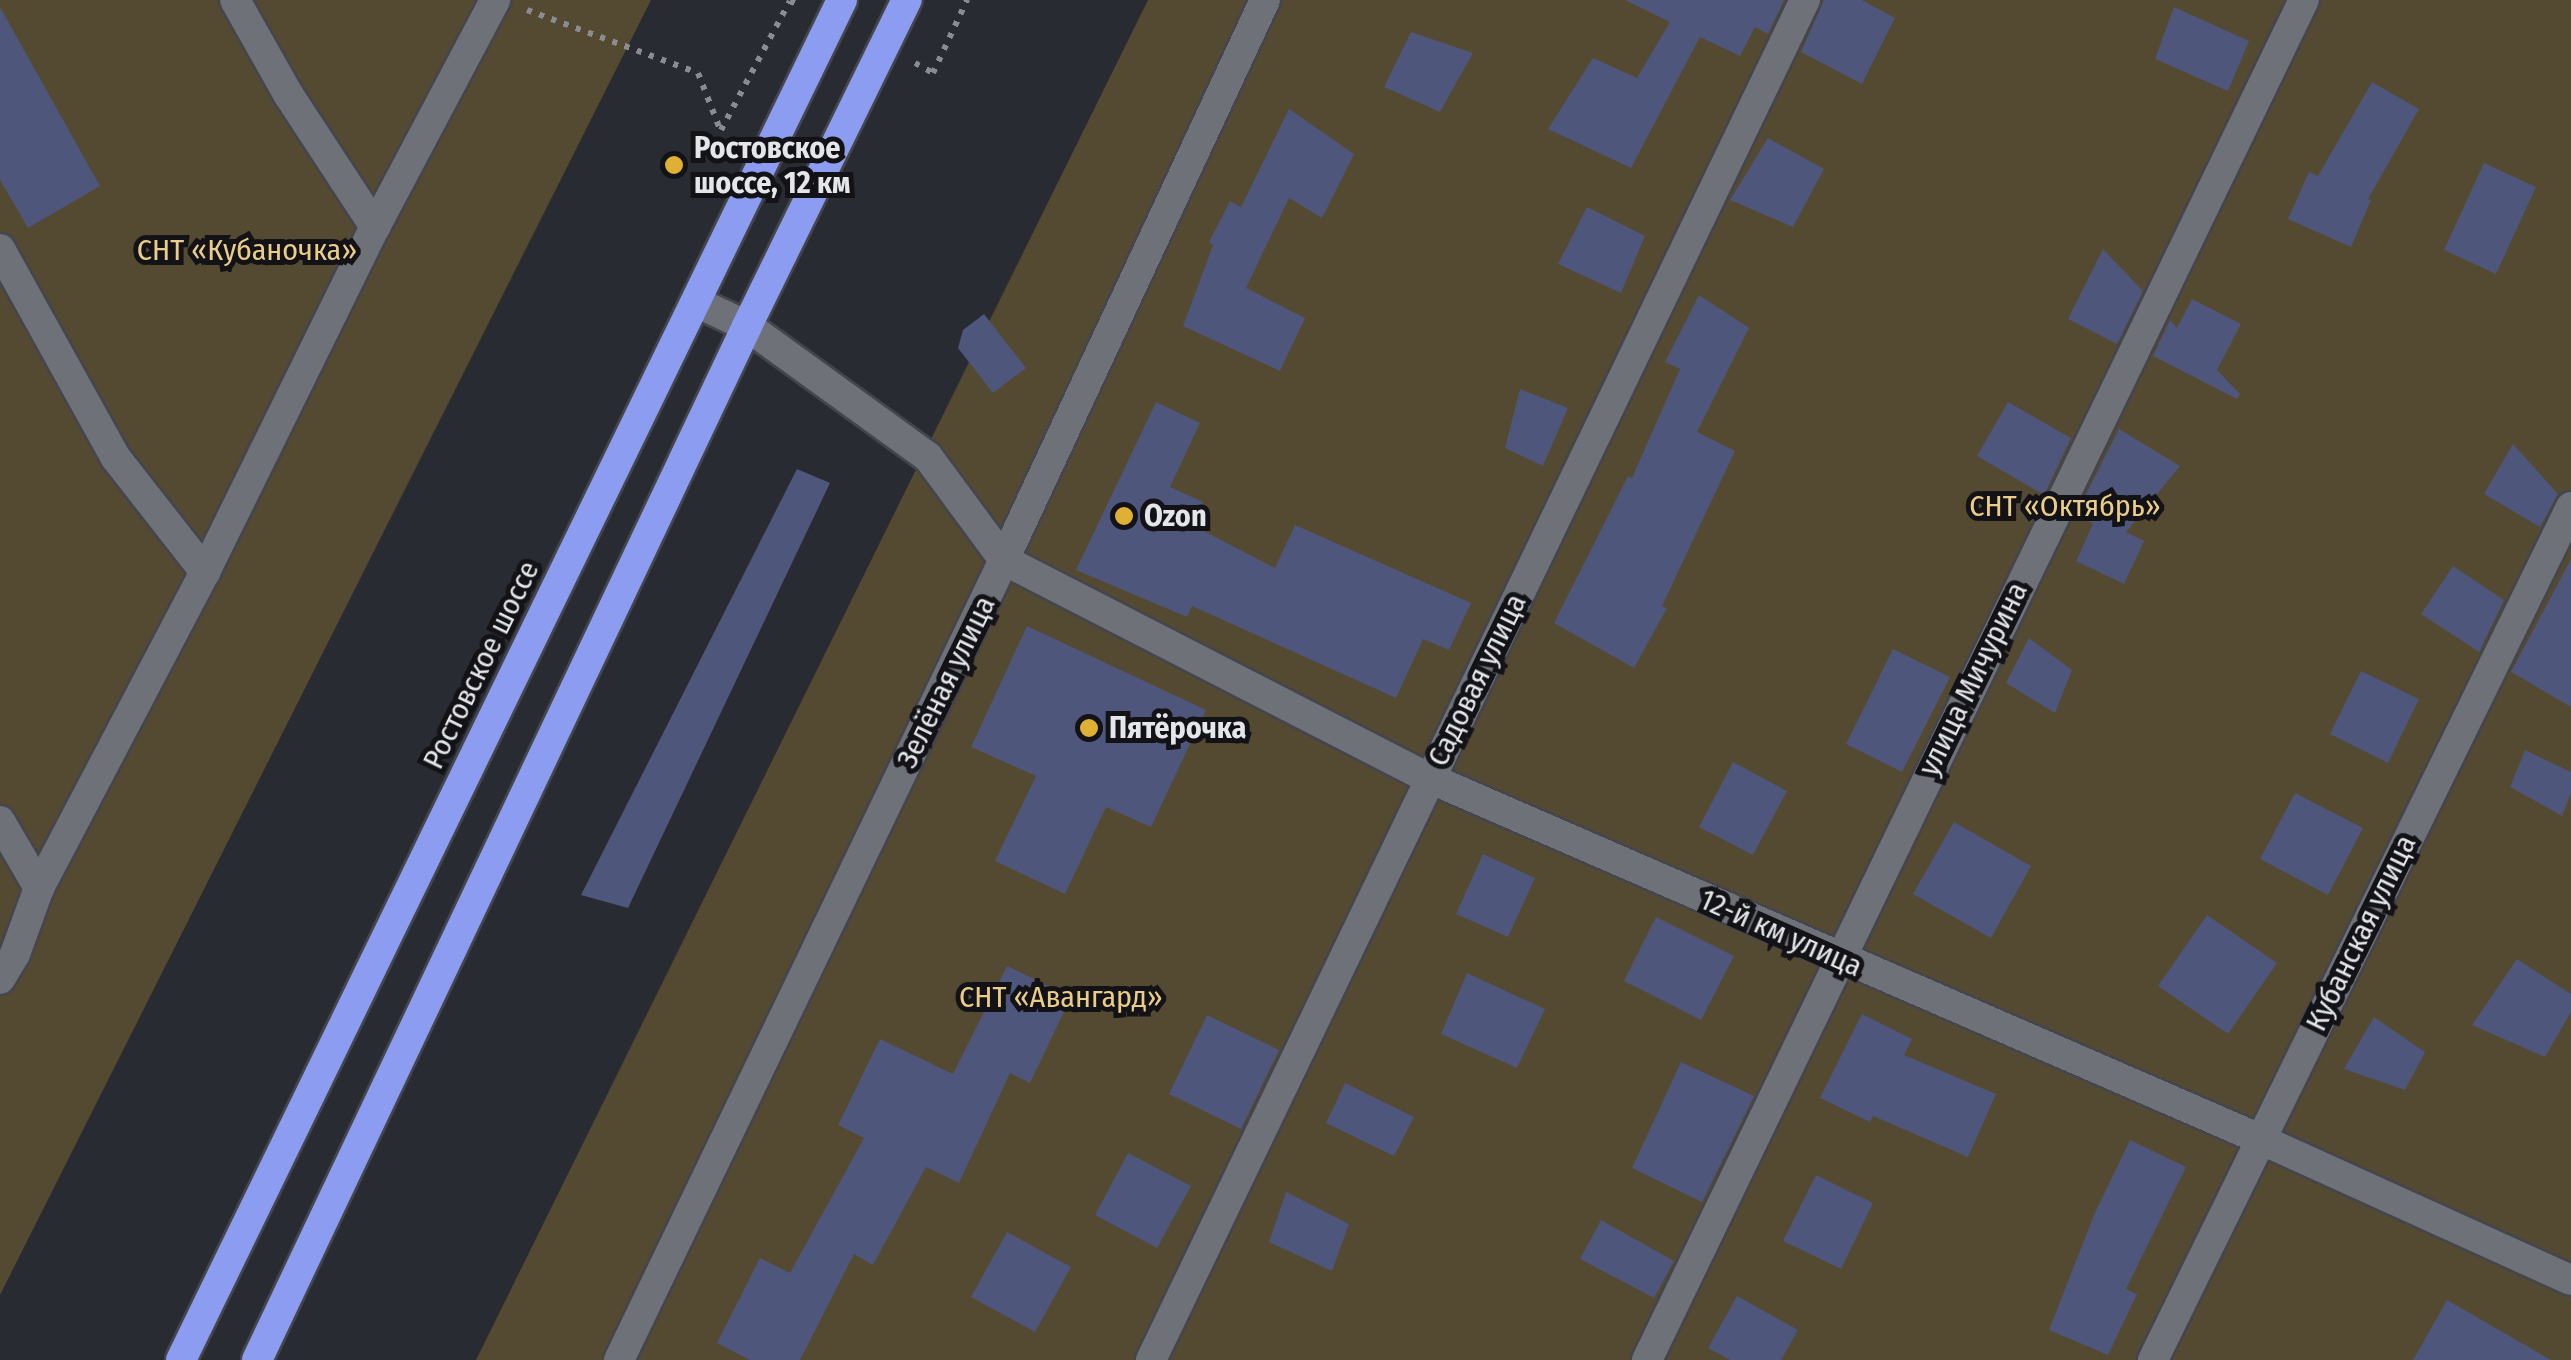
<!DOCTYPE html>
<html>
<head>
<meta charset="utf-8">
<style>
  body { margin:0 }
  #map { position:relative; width:2571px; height:1360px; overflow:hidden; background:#292b32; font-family:"Fira Sans Condensed",sans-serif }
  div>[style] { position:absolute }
  .green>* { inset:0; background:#544931 }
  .building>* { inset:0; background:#4e567c }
  .path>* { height:6px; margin-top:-3px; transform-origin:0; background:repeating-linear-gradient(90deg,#8a8c92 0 5px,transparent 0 13px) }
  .roads { filter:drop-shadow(2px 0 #44464c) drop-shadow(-2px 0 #44464c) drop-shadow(0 2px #44464c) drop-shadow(0 -2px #44464c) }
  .street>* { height:30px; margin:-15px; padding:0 15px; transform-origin:15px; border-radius:15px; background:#6f7179 }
  .highway>* { height:30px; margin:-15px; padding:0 15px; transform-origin:15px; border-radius:15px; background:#8c9cf1 }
  .dots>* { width:28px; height:28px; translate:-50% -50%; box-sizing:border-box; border:5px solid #131317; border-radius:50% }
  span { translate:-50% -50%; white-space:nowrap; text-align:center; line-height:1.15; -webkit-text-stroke:10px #131317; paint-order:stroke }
  .poi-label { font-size:30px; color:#e4e6ea; font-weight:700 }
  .left { translate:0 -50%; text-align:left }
  .park-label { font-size:30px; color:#eacd89 }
  .street-label { font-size:30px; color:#e4e6ea }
</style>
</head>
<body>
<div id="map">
  <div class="green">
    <div style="clip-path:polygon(0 0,651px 0,0 1295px)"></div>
    <div style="clip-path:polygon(1148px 0,2571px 0,2571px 1360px,476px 1360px)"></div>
  </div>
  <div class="building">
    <div style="clip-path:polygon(1625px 0,1784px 0,1768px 34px,1755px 27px,1740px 56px,1700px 37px,1631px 168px,1548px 129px,1593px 58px,1637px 78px,1670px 22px)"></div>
    <div style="clip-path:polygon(1824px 0,1862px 0,1895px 18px,1862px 84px,1801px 52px)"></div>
    <div style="clip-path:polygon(0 7px,100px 186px,28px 228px,0 180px)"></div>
    <div style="clip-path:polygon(2174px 7px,2249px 41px,2228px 91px,2155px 59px)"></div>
    <div style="clip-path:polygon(1411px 32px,1473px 53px,1440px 112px,1384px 87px)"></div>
    <div style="clip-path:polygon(2372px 82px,2419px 109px,2368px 199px,2371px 200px,2351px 247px,2288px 219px,2309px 172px,2318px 176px)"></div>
    <div style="clip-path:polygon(1289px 109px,1354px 154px,1322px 218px,1289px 198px,1246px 288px,1305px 318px,1280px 371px,1183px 326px,1213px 245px,1209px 242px,1230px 201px,1241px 207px)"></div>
    <div style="clip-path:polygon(1768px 138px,1824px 169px,1793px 227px,1730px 200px)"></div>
    <div style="clip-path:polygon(2484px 163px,2536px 187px,2496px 274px,2444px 250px)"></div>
    <div style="clip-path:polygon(1587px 207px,1645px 236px,1621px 293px,1558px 264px)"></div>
    <div style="clip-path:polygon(2103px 249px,2143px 291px,2117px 344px,2068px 319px)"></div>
    <div style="clip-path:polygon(1699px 295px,1749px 328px,1697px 432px,1735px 451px,1662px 606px,1667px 608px,1634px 668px,1554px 623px,1628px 476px,1632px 478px,1680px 369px,1665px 362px)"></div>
    <div style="clip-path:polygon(2192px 299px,2241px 324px,2217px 370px,2240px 394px,2237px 399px,2153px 356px,2170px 320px,2177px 328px)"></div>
    <div style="clip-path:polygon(984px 314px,1026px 368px,993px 393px,958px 348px,963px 330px)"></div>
    <div style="clip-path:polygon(1520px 389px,1568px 408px,1543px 466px,1505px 448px)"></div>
    <div style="clip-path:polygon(1156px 402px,1200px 423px,1170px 487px,1203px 502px,1192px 525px,1275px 568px,1295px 525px,1471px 603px,1449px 650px,1423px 639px,1396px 698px,1192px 606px,1187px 617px,1076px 570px)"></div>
    <div style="clip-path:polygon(2008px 402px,2071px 438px,2044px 495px,1977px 456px)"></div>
    <div style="clip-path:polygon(2119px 429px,2180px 466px,2126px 532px,2144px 541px,2124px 584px,2076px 561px,2093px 524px,2076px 514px)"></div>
    <div style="clip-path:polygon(2513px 444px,2558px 494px,2540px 527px,2484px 494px)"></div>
    <div style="clip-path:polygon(797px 469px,830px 483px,628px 908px,581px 895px)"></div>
    <div style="clip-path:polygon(2571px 559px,2571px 707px,2511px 672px)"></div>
    <div style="clip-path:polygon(2453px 566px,2504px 600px,2479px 652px,2421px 614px)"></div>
    <div style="clip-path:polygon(1027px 626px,1206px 710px,1151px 827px,1106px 807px,1065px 894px,995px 861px,1036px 776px,971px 747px)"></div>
    <div style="clip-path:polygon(2029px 638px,2072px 670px,2055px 713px,2006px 683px)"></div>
    <div style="clip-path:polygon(1893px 649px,1950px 677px,1902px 772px,1846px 744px)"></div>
    <div style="clip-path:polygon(2361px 671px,2419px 699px,2388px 763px,2330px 734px)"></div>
    <div style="clip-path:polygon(2525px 750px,2571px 772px,2571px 793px,2562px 816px,2510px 787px)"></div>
    <div style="clip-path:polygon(1733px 762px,1787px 791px,1753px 855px,1699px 827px)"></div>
    <div style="clip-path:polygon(2295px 793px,2363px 828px,2328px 895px,2260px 859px)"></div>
    <div style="clip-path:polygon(1954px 822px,2031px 866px,1991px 938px,1913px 894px)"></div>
    <div style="clip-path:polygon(1483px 854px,1535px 878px,1508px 937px,1456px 914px)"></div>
    <div style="clip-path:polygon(2207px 915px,2277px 963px,2228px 1034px,2158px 986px)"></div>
    <div style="clip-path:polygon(1656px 917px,1734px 956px,1701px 1020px,1624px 981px)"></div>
    <div style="clip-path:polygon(2517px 959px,2571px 994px,2571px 1012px,2545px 1057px,2472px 1025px)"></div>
    <div style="clip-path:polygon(1007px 966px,1071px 997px,1030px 1083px,1010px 1073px,959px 1183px,926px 1167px,873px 1265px,854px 1254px,800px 1360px,750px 1360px,717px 1343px,760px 1258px,790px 1273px,864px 1138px,838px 1125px,880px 1039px,953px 1074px)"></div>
    <div style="clip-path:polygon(1467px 973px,1545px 1009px,1517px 1068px,1441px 1034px)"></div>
    <div style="clip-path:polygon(1862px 1014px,1912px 1039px,1904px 1055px,1996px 1094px,1968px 1157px,1873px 1116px,1870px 1122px,1820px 1098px)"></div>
    <div style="clip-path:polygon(1207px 1015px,1279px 1050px,1241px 1129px,1169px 1094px)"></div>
    <div style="clip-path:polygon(2374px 1017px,2425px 1052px,2405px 1090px,2344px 1069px)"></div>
    <div style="clip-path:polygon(1681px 1062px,1754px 1096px,1702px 1202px,1632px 1168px)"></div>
    <div style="clip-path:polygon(1345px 1083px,1414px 1117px,1394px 1156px,1326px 1123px)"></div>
    <div style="clip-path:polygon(2130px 1140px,2186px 1167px,2126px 1289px,2137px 1294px,2108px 1355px,2049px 1330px,2094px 1215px)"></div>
    <div style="clip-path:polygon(1128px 1153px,1191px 1186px,1157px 1248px,1095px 1215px)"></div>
    <div style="clip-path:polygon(1816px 1175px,1873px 1203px,1841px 1269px,1783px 1241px)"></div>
    <div style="clip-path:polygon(1286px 1192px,1349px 1224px,1332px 1271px,1269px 1242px)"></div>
    <div style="clip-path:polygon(1601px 1220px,1674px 1261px,1654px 1298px,1580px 1259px)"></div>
    <div style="clip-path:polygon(1007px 1232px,1071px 1267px,1035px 1332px,971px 1297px)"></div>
    <div style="clip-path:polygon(1737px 1296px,1798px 1330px,1781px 1360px,1730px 1360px,1708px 1348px)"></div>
    <div style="clip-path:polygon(2447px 1300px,2551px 1360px,2413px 1360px)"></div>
  </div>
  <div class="path">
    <div style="left:527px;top:10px;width:182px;rotate:20.2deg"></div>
    <div style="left:698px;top:73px;width:60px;rotate:68.6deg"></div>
    <div style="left:915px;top:63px;width:21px;rotate:29deg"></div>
    <div style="left:933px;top:73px;width:81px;rotate:-65deg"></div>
    <div style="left:721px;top:130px;width:146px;rotate:-61.9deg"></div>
    <div style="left:790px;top:1px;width:12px;rotate:24deg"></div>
  </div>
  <div class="roads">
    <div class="street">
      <div style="left:235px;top:0;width:108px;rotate:60.6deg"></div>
      <div style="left:288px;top:94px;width:159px;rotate:56.8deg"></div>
      <div style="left:0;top:249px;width:239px;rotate:61deg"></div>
      <div style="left:116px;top:458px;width:145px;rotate:52deg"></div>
      <div style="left:696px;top:302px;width:56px;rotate:25.2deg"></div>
      <div style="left:747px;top:326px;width:223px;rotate:35.9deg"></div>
      <div style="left:928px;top:457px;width:128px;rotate:53.6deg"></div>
      <div style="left:1004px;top:560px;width:478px;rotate:27.2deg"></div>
      <div style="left:1429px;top:778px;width:906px;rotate:23.48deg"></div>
      <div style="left:2260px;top:1139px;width:341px;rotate:24.4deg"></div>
      <div style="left:0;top:821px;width:78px;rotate:59.8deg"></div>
      <div style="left:0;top:979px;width:29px;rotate:-59deg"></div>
      <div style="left:15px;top:954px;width:70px;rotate:-70deg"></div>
      <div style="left:39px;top:888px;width:357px;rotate:-62.3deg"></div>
      <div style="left:205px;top:572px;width:385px;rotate:-63.8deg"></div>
      <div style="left:375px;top:227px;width:257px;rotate:-62.1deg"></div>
      <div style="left:619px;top:1360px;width:888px;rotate:-64.3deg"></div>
      <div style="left:1004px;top:560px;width:618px;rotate:-65.01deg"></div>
      <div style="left:1151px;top:1360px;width:1509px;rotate:-64.32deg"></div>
      <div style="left:1647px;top:1360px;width:1510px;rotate:-64.22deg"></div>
      <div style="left:2153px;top:1360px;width:950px;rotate:-63.89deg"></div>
    </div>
    <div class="highway">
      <div style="left:181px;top:1360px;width:1512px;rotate:-64.08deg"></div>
      <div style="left:257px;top:1360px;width:1144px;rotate:-64.64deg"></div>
      <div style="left:747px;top:326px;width:363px;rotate:-63.9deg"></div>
    </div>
  </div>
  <div class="dots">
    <div style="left:674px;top:165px;background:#dfb034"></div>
    <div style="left:1124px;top:516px;background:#dfb034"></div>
    <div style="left:1089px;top:728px;background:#dfb034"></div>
  </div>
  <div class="poi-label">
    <span class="left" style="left:694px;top:165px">Ростовское<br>шоссе, 12 км</span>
    <span class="left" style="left:1144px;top:516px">Ozon</span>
    <span class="left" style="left:1109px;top:728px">Пятёрочка</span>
  </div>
  <div class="park-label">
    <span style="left:247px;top:250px">СНТ «Кубаночка»</span>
    <span style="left:2065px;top:506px">СНТ «Октябрь»</span>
    <span style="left:1061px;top:997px">СНТ «Авангард»</span>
  </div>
  <div class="street-label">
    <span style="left:481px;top:665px;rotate:-64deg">Ростовское шоссе</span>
    <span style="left:1973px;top:679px;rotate:-64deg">улица Мичурина</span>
    <span style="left:1477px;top:680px;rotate:-64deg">Садовая улица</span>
    <span style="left:946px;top:682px;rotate:-64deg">Зелёная улица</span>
    <span style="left:1781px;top:933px;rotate:24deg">12-й км улица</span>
    <span style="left:2361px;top:933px;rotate:-64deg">Кубанская улица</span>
  </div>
</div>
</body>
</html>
